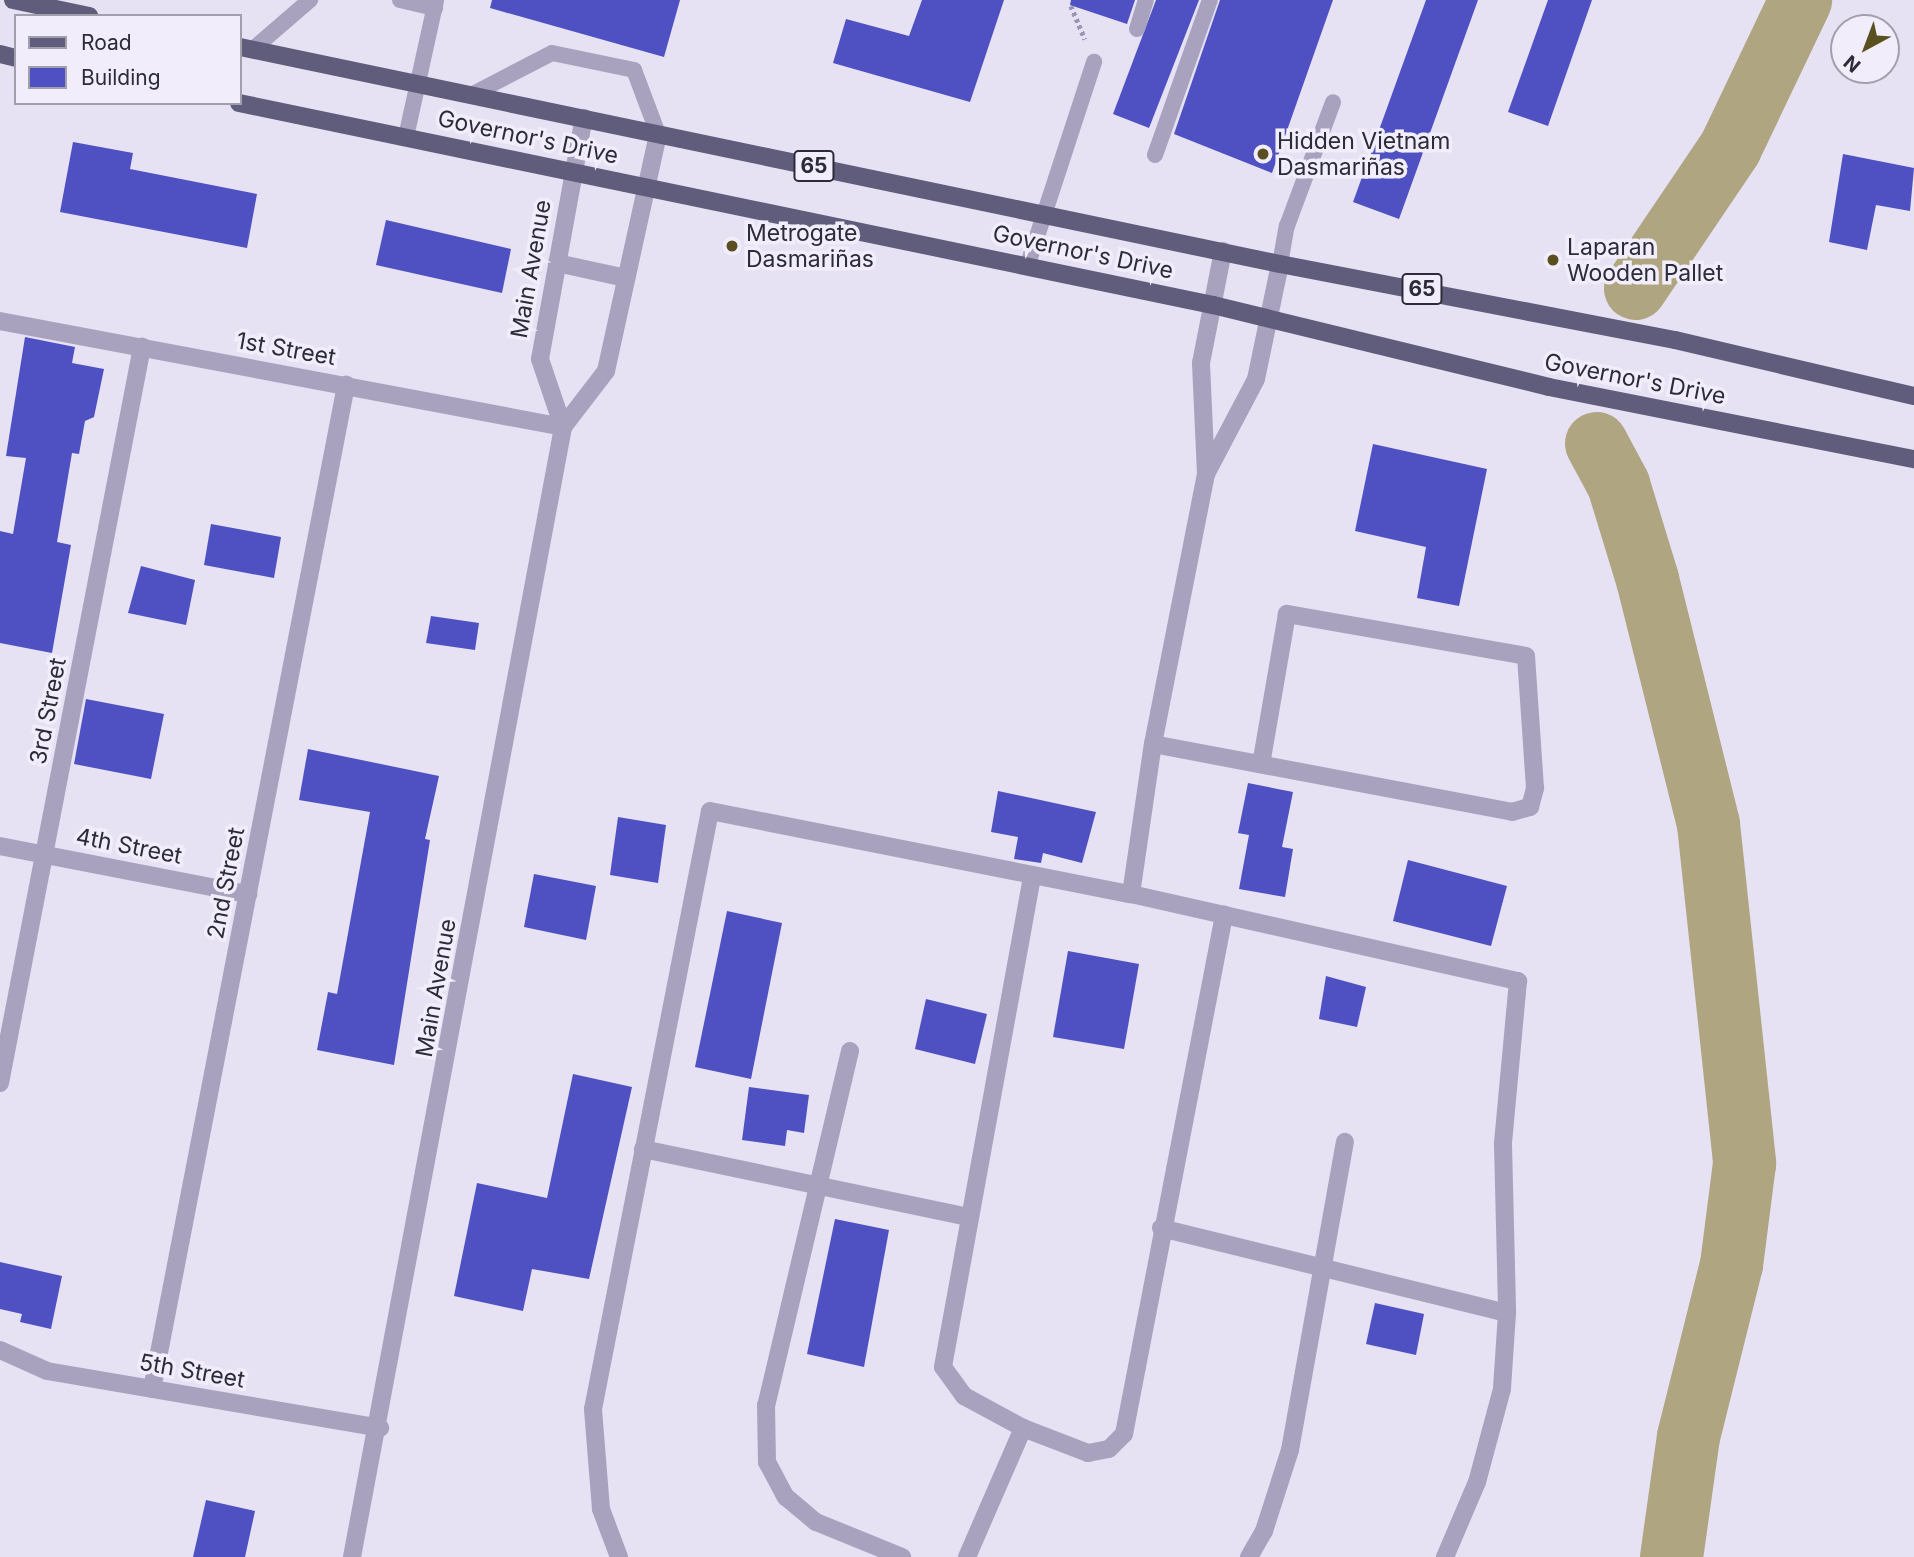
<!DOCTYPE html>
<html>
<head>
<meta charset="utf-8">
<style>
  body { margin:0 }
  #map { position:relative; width:1914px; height:1557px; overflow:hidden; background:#e6e1f3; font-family:Inter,sans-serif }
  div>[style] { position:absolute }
  .river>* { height:63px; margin:-31.5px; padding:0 31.5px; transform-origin:31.5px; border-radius:31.5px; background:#afa580 }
  .building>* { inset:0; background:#4f51c2 }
  .path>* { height:4.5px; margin-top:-2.25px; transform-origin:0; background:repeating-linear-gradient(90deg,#9a95b4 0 3.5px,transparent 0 7px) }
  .service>* { height:16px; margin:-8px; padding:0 8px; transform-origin:8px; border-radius:8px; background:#a8a2bf }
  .minor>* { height:18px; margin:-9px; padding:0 9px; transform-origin:9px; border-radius:9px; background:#a8a2bf }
  .primary>* { height:18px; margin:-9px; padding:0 9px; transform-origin:9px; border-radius:9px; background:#5f5d7b }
  .dots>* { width:19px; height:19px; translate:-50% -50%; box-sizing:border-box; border:4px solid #f1edfa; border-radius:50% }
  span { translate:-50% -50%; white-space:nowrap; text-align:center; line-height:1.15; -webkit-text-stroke:7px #f1edfa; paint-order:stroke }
  .shield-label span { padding:2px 5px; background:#f1edfa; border:2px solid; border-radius:5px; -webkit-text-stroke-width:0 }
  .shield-label { font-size:21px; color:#2c2b39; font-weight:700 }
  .street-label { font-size:23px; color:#2c2b39 }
  .poi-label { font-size:23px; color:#2c2b39 }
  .left { translate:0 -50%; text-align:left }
  .legend { position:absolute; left:14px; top:14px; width:228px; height:91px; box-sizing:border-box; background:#f1edfa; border:2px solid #a29fad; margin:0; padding:9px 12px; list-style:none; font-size:21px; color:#2c2b39 }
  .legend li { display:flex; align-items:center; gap:14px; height:35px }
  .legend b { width:35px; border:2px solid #a29fad }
  .north { position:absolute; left:1830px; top:14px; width:70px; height:70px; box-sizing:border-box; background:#f1edfa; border:2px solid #a29fad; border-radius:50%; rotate:221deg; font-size:19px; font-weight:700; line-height:28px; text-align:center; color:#2c2b39 }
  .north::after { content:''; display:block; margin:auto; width:24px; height:32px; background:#5a4f21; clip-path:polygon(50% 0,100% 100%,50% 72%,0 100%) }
</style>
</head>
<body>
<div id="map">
  <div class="river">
    <div style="left:1635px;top:288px;width:170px;rotate:-56deg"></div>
    <div style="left:1730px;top:147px;width:163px;rotate:-64.5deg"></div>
    <div style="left:1596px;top:443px;width:47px;rotate:61.8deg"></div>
    <div style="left:1618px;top:484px;width:99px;rotate:73deg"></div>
    <div style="left:1647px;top:579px;width:252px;rotate:76deg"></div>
    <div style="left:1708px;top:824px;width:341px;rotate:83.9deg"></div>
    <div style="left:1744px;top:1163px;width:102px;rotate:97.3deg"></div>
    <div style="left:1731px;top:1264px;width:177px;rotate:104deg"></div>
    <div style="left:1688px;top:1436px;width:122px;rotate:98deg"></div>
  </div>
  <div class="building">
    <div style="clip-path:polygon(492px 0,680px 0,664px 57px,490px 8px)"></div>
    <div style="clip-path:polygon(922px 0,1004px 0,970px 102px,833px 63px,846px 19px,909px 36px)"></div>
    <div style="clip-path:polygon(1071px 0,1135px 0,1127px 24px,1070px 5px)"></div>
    <div style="clip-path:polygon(1156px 0,1199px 0,1149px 128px,1113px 114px)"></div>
    <div style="clip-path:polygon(1220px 0,1333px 0,1272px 173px,1174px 134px)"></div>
    <div style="clip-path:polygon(1426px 0,1478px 0,1399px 219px,1353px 202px)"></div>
    <div style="clip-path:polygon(1548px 0,1592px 0,1548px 126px,1508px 112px)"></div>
    <div style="clip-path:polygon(73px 142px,133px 153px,130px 169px,257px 194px,247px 248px,60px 212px)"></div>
    <div style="clip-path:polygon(1843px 154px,1914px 168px,1910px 211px,1876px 205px,1867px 250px,1829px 242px)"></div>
    <div style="clip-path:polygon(386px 220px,511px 249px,502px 293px,376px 265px)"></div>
    <div style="clip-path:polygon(25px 337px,75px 347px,72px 363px,104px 369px,94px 417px,85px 421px,79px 454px,72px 453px,57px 542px,71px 545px,52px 653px,0 643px,0 531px,13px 534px,26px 458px,6px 456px)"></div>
    <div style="clip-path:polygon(1373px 444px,1487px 469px,1459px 606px,1417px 598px,1426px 547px,1355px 531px)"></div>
    <div style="clip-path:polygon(211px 524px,281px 537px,274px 578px,204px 565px)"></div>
    <div style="clip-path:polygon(141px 566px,195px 580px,186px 625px,128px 613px)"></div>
    <div style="clip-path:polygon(431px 616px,479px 623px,475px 650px,426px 643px)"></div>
    <div style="clip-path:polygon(86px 699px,164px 714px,151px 779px,74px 764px)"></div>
    <div style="clip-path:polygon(308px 749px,439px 776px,425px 839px,430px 840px,394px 1065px,317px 1050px,328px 992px,337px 994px,370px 812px,299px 800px)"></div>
    <div style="clip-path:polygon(1248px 783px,1293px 792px,1282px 847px,1293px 849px,1285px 897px,1239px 889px,1249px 835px,1238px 833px)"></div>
    <div style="clip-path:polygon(998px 791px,1096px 812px,1082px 863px,1043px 853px,1041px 863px,1014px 859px,1018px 837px,991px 832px)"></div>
    <div style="clip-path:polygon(618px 817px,666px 825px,658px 883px,610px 875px)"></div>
    <div style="clip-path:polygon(1408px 860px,1507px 886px,1491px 946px,1393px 921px)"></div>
    <div style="clip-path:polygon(534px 874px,596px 886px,586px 940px,524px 927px)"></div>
    <div style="clip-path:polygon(727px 911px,782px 923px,751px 1079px,695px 1067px)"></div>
    <div style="clip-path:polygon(1068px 951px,1139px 964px,1124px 1049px,1053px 1037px)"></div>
    <div style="clip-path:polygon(1326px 976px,1366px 987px,1357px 1027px,1319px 1019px)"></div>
    <div style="clip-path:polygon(926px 999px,987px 1014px,975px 1064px,915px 1049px)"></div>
    <div style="clip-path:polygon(573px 1074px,632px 1087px,589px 1279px,532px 1269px,523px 1311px,454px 1296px,477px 1183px,547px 1198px)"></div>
    <div style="clip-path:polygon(749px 1087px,809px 1095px,804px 1133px,787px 1130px,785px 1146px,742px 1140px)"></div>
    <div style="clip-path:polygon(835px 1219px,889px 1230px,864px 1367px,807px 1354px)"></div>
    <div style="clip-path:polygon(0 1262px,62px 1276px,51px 1329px,20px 1322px,22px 1314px,0 1309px)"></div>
    <div style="clip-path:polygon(1375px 1303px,1424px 1314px,1416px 1355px,1366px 1344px)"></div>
    <div style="clip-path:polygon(206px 1500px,255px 1511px,245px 1557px,193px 1557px)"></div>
  </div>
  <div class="path">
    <div style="left:1071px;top:6px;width:36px;rotate:67deg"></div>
  </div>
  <div class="service">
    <div style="left:400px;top:0;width:36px;rotate:13deg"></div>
    <div style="left:1137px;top:29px;width:30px;rotate:-73deg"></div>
    <div style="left:252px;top:50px;width:77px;rotate:-40.8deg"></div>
    <div style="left:471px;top:95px;width:91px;rotate:-27.4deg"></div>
    <div style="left:552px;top:53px;width:84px;rotate:11.7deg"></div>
    <div style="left:634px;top:70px;width:68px;rotate:69.4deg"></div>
    <div style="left:406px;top:137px;width:140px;rotate:-77.6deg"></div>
    <div style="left:1155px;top:155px;width:164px;rotate:-70.5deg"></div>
    <div style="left:1280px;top:264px;width:39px;rotate:-80deg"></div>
    <div style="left:1287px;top:226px;width:132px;rotate:-69.6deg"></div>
    <div style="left:1027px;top:267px;width:216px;rotate:-71.9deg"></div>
  </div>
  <div class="minor">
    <div style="left:557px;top:263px;width:71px;rotate:12.3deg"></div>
    <div style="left:0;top:321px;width:573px;rotate:10.66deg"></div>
    <div style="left:563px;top:427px;width:72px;rotate:-108.7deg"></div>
    <div style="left:540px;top:359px;width:245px;rotate:-79.7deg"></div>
    <div style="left:1206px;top:474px;width:107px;rotate:-62.2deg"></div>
    <div style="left:1256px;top:379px;width:117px;rotate:-78.2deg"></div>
    <div style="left:1153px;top:744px;width:365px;rotate:10.7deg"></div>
    <div style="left:1512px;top:812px;width:19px;rotate:-16deg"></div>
    <div style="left:1530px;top:807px;width:20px;rotate:-75deg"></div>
    <div style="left:1535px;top:788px;width:132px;rotate:-93.9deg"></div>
    <div style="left:1526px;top:656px;width:243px;rotate:-170deg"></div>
    <div style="left:1287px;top:614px;width:152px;rotate:99.8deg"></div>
    <div style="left:0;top:846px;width:253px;rotate:11deg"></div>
    <div style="left:1032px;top:877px;width:498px;rotate:100.3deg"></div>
    <div style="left:943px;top:1367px;width:36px;rotate:54deg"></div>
    <div style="left:964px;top:1396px;width:67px;rotate:28.5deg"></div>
    <div style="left:1023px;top:1428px;width:70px;rotate:21deg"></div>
    <div style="left:1088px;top:1453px;width:21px;rotate:-11deg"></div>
    <div style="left:1109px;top:1449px;width:21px;rotate:-45deg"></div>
    <div style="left:1124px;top:1434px;width:529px;rotate:-79.09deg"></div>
    <div style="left:1131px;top:894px;width:152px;rotate:-81.7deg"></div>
    <div style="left:1153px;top:744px;width:275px;rotate:-78.9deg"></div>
    <div style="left:1206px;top:474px;width:111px;rotate:-92.6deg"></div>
    <div style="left:1201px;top:363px;width:114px;rotate:-78.9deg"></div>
    <div style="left:850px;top:1051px;width:364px;rotate:103.3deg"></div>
    <div style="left:766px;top:1405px;width:57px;rotate:89deg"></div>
    <div style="left:767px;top:1462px;width:40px;rotate:62deg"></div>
    <div style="left:786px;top:1497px;width:39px;rotate:40deg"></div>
    <div style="left:816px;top:1522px;width:93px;rotate:22.1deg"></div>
    <div style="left:0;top:1083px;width:750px;rotate:-79.08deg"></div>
    <div style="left:643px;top:1149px;width:333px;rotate:11.8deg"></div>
    <div style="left:1161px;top:1228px;width:356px;rotate:13.8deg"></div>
    <div style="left:0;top:1350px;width:51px;rotate:24.1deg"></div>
    <div style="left:47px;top:1371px;width:338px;rotate:9.7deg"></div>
    <div style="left:152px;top:1389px;width:1023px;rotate:-79.06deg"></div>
    <div style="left:352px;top:1557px;width:1150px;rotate:-79.42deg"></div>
    <div style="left:563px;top:427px;width:71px;rotate:-52.5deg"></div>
    <div style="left:606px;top:371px;width:243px;rotate:-77.6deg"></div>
    <div style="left:619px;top:1557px;width:51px;rotate:-110.6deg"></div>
    <div style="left:601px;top:1509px;width:100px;rotate:-94.6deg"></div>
    <div style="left:593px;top:1409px;width:609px;rotate:-78.93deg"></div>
    <div style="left:710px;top:811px;width:429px;rotate:11.2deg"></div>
    <div style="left:1131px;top:894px;width:397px;rotate:12.7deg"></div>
    <div style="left:1518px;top:981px;width:164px;rotate:95.3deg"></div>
    <div style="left:1503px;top:1144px;width:169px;rotate:88.6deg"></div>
    <div style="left:1507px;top:1313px;width:76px;rotate:93.8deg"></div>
    <div style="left:1502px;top:1389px;width:96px;rotate:105deg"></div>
    <div style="left:1477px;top:1482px;width:82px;rotate:113.1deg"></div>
    <div style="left:967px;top:1557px;width:141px;rotate:-66.5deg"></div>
    <div style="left:1249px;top:1557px;width:30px;rotate:-60deg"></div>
    <div style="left:1264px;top:1531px;width:85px;rotate:-72.2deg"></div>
    <div style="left:1290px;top:1450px;width:313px;rotate:-79.9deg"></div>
  </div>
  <div class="primary">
    <div style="left:13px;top:0;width:78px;rotate:11.9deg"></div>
    <div style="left:240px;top:47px;width:1062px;rotate:11.79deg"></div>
    <div style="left:1280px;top:264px;width:402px;rotate:10.9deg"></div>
    <div style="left:1675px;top:340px;width:245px;rotate:13.2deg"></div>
    <div style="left:0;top:54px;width:16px;rotate:14deg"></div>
    <div style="left:239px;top:103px;width:995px;rotate:11.72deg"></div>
    <div style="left:1213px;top:305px;width:346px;rotate:13.7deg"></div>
    <div style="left:1549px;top:387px;width:372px;rotate:11.2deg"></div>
  </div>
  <div class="dots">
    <div style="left:1263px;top:154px;background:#5a4f21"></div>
    <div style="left:732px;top:246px;background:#5a4f21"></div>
    <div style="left:1553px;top:260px;background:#5a4f21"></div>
  </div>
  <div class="shield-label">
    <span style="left:814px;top:166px">65</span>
    <span style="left:1422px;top:289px">65</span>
  </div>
  <div class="street-label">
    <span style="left:528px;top:137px;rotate:12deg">Governor's Drive</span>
    <span style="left:1083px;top:252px;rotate:12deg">Governor's Drive</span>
    <span style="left:531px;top:269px;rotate:-80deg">Main Avenue</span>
    <span style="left:286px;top:349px;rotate:10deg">1st Street</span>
    <span style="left:1635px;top:379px;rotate:11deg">Governor's Drive</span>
    <span style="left:48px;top:711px;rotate:-79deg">3rd Street</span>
    <span style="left:129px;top:846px;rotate:11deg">4th Street</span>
    <span style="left:226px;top:883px;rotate:-79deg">2nd Street</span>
    <span style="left:436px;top:988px;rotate:-80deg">Main Avenue</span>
    <span style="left:192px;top:1371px;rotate:10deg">5th Street</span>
  </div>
  <div class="poi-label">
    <span class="left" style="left:1277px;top:154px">Hidden Vietnam<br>Dasmariñas</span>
    <span class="left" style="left:746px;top:246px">Metrogate<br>Dasmariñas</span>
    <span class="left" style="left:1567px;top:260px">Laparan<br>Wooden Pallet</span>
  </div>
  <ul class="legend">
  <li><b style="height:9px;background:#5f5d7b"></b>Road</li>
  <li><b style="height:19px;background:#4f51c2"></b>Building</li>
  </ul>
  <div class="north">N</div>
</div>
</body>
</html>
